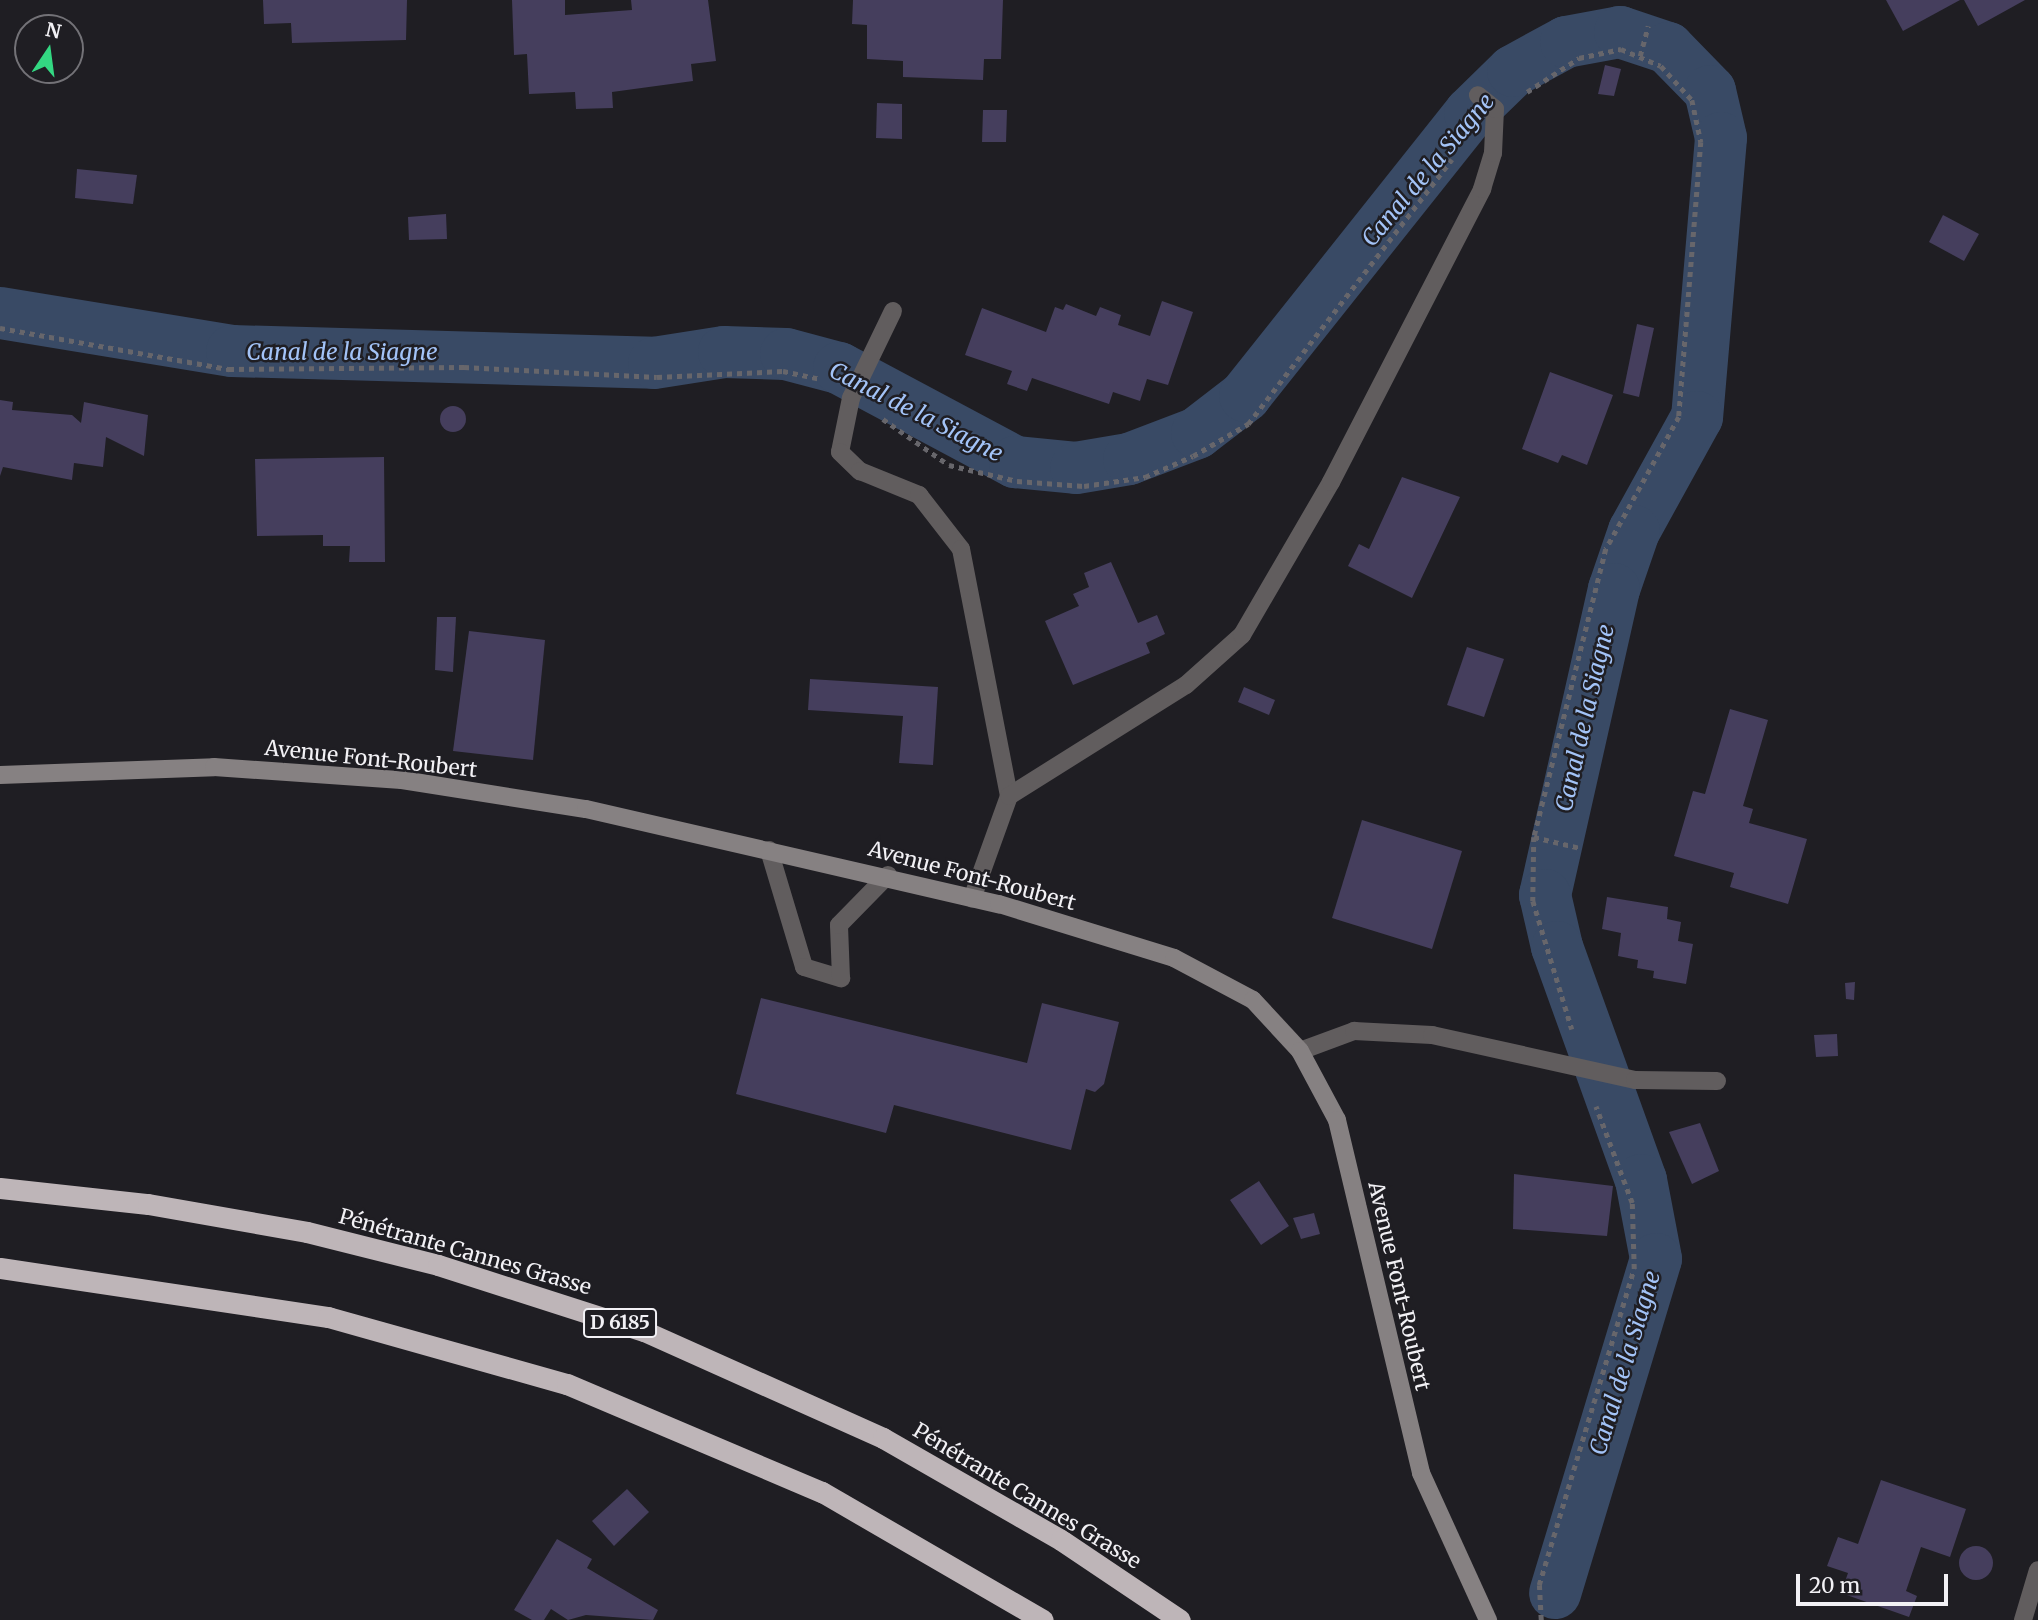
<!DOCTYPE html>
<html>
<head>
<meta charset="utf-8">
<style>
  body { margin:0 }
  #map { position:relative; width:2038px; height:1620px; overflow:hidden; background:#1f1e23; font-family:Merriweather,serif }
  div>[style] { position:absolute }
  .canal>* { height:52px; margin:-26px; padding:0 26px; transform-origin:26px; border-radius:26px; background:#394a65 }
  .building>* { inset:0; background:#453e5d }
  .round { border-radius:50% }
  .path>* { height:4.5px; margin-top:-2.25px; transform-origin:0; background:repeating-linear-gradient(90deg,#67666b 0 5px,transparent 0 10px) }
  .lane>* { height:18px; margin:-9px; padding:0 9px; transform-origin:9px; border-radius:9px; background:#615d5e }
  .street>* { height:18px; margin:-9px; padding:0 9px; transform-origin:9px; border-radius:9px; background:#615d5e }
  .secondary>* { height:18px; margin:-9px; padding:0 9px; transform-origin:9px; border-radius:9px; background:#868182 }
  .highway>* { height:21px; margin:-10.5px; padding:0 10.5px; transform-origin:10.5px; border-radius:10.5px; background:#beb5b8 }
  span { translate:-50% -50%; white-space:nowrap; text-align:center; line-height:1.15; -webkit-text-stroke:5px #1f1e23; paint-order:stroke }
  .shield-label span { padding:2px 5px; background:#1f1e23; border:2px solid; border-radius:5px; -webkit-text-stroke-width:0 }
  .shield-label { font-size:19px; color:#f2f1f5; font-weight:700 }
  .street-label { font-size:21px; color:#f2f1f5 }
  .water-label { font-size:23px; color:#a3c3f7; font-style:italic }
  .north { position:absolute; left:14px; top:14px; width:70px; height:70px; box-sizing:border-box; background:#1f1e23; border:2px solid #737277; border-radius:50%; rotate:13deg; font-size:19px; font-weight:700; line-height:28px; text-align:center; color:#f2f1f5 }
  .north::after { content:''; display:block; margin:auto; width:24px; height:32px; background:#33d882; clip-path:polygon(50% 0,100% 100%,50% 72%,0 100%) }
  .scale { position:absolute; left:1796px; top:1574px; width:152px; height:32px; box-sizing:border-box; border:4px solid #f2f1f5; border-top:0; padding-left:9px; font-size:21px; line-height:24px; white-space:nowrap; color:#f2f1f5; -webkit-text-stroke:5px #1f1e23; paint-order:stroke }
</style>
</head>
<body>
<div id="map">
  <div class="canal">
    <div style="left:0;top:313px;width:235px;rotate:9.3deg"></div>
    <div style="left:232px;top:351px;width:422px;rotate:1.6deg"></div>
    <div style="left:654px;top:363px;width:71px;rotate:-8.9deg"></div>
    <div style="left:724px;top:352px;width:62px;rotate:1.8deg"></div>
    <div style="left:786px;top:354px;width:55px;rotate:14.8deg"></div>
    <div style="left:839px;top:368px;width:200px;rotate:28.1deg"></div>
    <div style="left:1015px;top:462px;width:61px;rotate:5.6deg"></div>
    <div style="left:1076px;top:468px;width:54px;rotate:-9.6deg"></div>
    <div style="left:1129px;top:459px;width:73px;rotate:-20.9deg"></div>
    <div style="left:1197px;top:433px;width:61px;rotate:-37.6deg"></div>
    <div style="left:1245px;top:396px;width:362px;rotate:-51.5deg"></div>
    <div style="left:1470px;top:113px;width:60px;rotate:-44.3deg"></div>
    <div style="left:1513px;top:71px;width:60px;rotate:-28.7deg"></div>
    <div style="left:1566px;top:42px;width:55px;rotate:-10.5deg"></div>
    <div style="left:1620px;top:32px;width:51px;rotate:18.4deg"></div>
    <div style="left:1668px;top:48px;width:60px;rotate:45.7deg"></div>
    <div style="left:1710px;top:91px;width:48px;rotate:76.8deg"></div>
    <div style="left:1721px;top:138px;width:280px;rotate:94.9deg"></div>
    <div style="left:1697px;top:417px;width:130px;rotate:118.9deg"></div>
    <div style="left:1634px;top:531px;width:61px;rotate:109deg"></div>
    <div style="left:1614px;top:589px;width:314px;rotate:102.7deg"></div>
    <div style="left:1545px;top:895px;width:53px;rotate:77deg"></div>
    <div style="left:1557px;top:947px;width:248px;rotate:70.2deg"></div>
    <div style="left:1641px;top:1180px;width:80px;rotate:79.2deg"></div>
    <div style="left:1656px;top:1259px;width:349px;rotate:106.8deg"></div>
  </div>
  <div class="building">
    <div style="clip-path:polygon(263px 0,407px 0,406px 40px,292px 43px,291px 23px,264px 24px)"></div>
    <div style="clip-path:polygon(512px 0,565px 0,565px 15px,632px 10px,631px 0,708px 0,716px 61px,691px 64px,693px 81px,612px 92px,613px 108px,576px 109px,575px 92px,529px 94px,527px 54px,514px 55px)"></div>
    <div style="clip-path:polygon(853px 0,1003px 0,1001px 59px,984px 59px,983px 80px,903px 77px,903px 61px,867px 59px,867px 25px,852px 24px)"></div>
    <div style="clip-path:polygon(1886px 0,1960px 0,1903px 31px)"></div>
    <div style="clip-path:polygon(1964px 0,2025px 0,1978px 26px)"></div>
    <div style="clip-path:polygon(1605px 65px,1621px 69px,1614px 96px,1598px 94px)"></div>
    <div style="clip-path:polygon(877px 103px,902px 104px,902px 139px,876px 138px)"></div>
    <div style="clip-path:polygon(983px 110px,1007px 110px,1006px 142px,982px 142px)"></div>
    <div style="clip-path:polygon(77px 169px,137px 175px,133px 204px,75px 198px)"></div>
    <div style="clip-path:polygon(446px 214px,447px 239px,409px 240px,408px 217px)"></div>
    <div style="clip-path:polygon(1943px 215px,1979px 234px,1964px 261px,1929px 242px)"></div>
    <div style="clip-path:polygon(1162px 301px,1193px 312px,1168px 385px,1147px 379px,1140px 401px,1113px 392px,1109px 404px,1032px 378px,1027px 391px,1007px 384px,1012px 371px,965px 355px,982px 308px,1046px 332px,1055px 307px,1063px 310px,1066px 304px,1096px 316px,1100px 307px,1121px 315px,1118px 325px,1150px 336px)"></div>
    <div style="clip-path:polygon(1637px 324px,1654px 328px,1639px 397px,1623px 393px)"></div>
    <div style="clip-path:polygon(1550px 372px,1613px 395px,1587px 465px,1562px 455px,1558px 463px,1522px 449px)"></div>
    <div style="clip-path:polygon(0 400px,13px 402px,12px 410px,72px 415px,81px 423px,84px 402px,148px 415px,144px 456px,106px 437px,103px 467px,74px 463px,72px 480px,3px 467px,0 476px)"></div>
    <div class="round" style="left:440px;top:406px;width:26px;height:26px"></div>
    <div style="clip-path:polygon(384px 457px,385px 562px,349px 562px,350px 546px,323px 546px,323px 535px,257px 536px,255px 459px)"></div>
    <div style="clip-path:polygon(1402px 477px,1460px 497px,1412px 598px,1348px 566px,1359px 544px,1369px 549px)"></div>
    <div style="clip-path:polygon(1111px 562px,1138px 623px,1157px 615px,1165px 634px,1146px 643px,1150px 653px,1073px 685px,1045px 621px,1079px 606px,1073px 594px,1089px 587px,1084px 573px)"></div>
    <div style="clip-path:polygon(437px 617px,456px 617px,453px 672px,435px 670px)"></div>
    <div style="clip-path:polygon(469px 631px,545px 640px,533px 760px,453px 751px)"></div>
    <div style="clip-path:polygon(1467px 647px,1504px 659px,1484px 717px,1447px 705px)"></div>
    <div style="clip-path:polygon(810px 679px,938px 687px,933px 765px,899px 763px,903px 716px,808px 710px)"></div>
    <div style="clip-path:polygon(1244px 687px,1275px 700px,1269px 715px,1238px 702px)"></div>
    <div style="clip-path:polygon(1730px 709px,1768px 720px,1743px 806px,1753px 809px,1749px 823px,1807px 839px,1788px 904px,1730px 887px,1734px 873px,1674px 856px,1693px 791px,1705px 794px)"></div>
    <div style="clip-path:polygon(1362px 820px,1462px 851px,1432px 949px,1332px 918px)"></div>
    <div style="clip-path:polygon(1607px 897px,1668px 907px,1667px 919px,1681px 922px,1678px 941px,1693px 944px,1686px 984px,1653px 978px,1654px 971px,1637px 968px,1638px 960px,1618px 956px,1621px 933px,1602px 929px)"></div>
    <div style="clip-path:polygon(1855px 982px,1854px 1000px,1846px 999px,1845px 983px)"></div>
    <div style="clip-path:polygon(761px 998px,1027px 1063px,1042px 1003px,1119px 1022px,1104px 1084px,1095px 1092px,1086px 1089px,1071px 1150px,894px 1105px,886px 1133px,736px 1094px)"></div>
    <div style="clip-path:polygon(1837px 1034px,1838px 1056px,1816px 1057px,1814px 1035px)"></div>
    <div style="clip-path:polygon(1700px 1123px,1719px 1171px,1692px 1184px,1669px 1132px)"></div>
    <div style="clip-path:polygon(1514px 1174px,1613px 1186px,1607px 1236px,1513px 1229px)"></div>
    <div style="clip-path:polygon(1259px 1181px,1289px 1226px,1261px 1245px,1230px 1200px)"></div>
    <div style="clip-path:polygon(1314px 1213px,1320px 1234px,1301px 1239px,1293px 1218px)"></div>
    <div style="clip-path:polygon(1881px 1480px,1966px 1509px,1950px 1557px,1921px 1547px,1906px 1591px,1917px 1596px,1909px 1617px,1841px 1593px,1848px 1573px,1827px 1566px,1838px 1537px,1858px 1544px)"></div>
    <div style="clip-path:polygon(627px 1489px,649px 1512px,614px 1546px,592px 1521px)"></div>
    <div style="clip-path:polygon(557px 1539px,592px 1559px,587px 1568px,658px 1610px,653px 1620px,586px 1615px,568px 1620px,551px 1609px,544px 1620px,532px 1620px,514px 1610px)"></div>
    <div class="round" style="left:1959px;top:1546px;width:34px;height:34px"></div>
  </div>
  <div class="path">
    <div style="left:1640px;top:56px;width:31px;rotate:-75deg"></div>
    <div style="left:1527px;top:92px;width:62px;rotate:-33.2deg"></div>
    <div style="left:1579px;top:58px;width:43px;rotate:-12.1deg"></div>
    <div style="left:1621px;top:49px;width:43px;rotate:23deg"></div>
    <div style="left:1661px;top:66px;width:46px;rotate:47.6deg"></div>
    <div style="left:1692px;top:100px;width:43px;rotate:77.9deg"></div>
    <div style="left:1701px;top:142px;width:276px;rotate:94.6deg"></div>
    <div style="left:1679px;top:417px;width:151px;rotate:118.9deg"></div>
    <div style="left:1606px;top:549px;width:297px;rotate:104deg"></div>
    <div style="left:1534px;top:837px;width:64px;rotate:90.9deg"></div>
    <div style="left:1533px;top:901px;width:134px;rotate:73.1deg"></div>
    <div style="left:0;top:328px;width:233px;rotate:10.2deg"></div>
    <div style="left:229px;top:369px;width:235px;rotate:-0.5deg"></div>
    <div style="left:464px;top:367px;width:193px;rotate:3deg"></div>
    <div style="left:657px;top:377px;width:126px;rotate:-2.7deg"></div>
    <div style="left:783px;top:371px;width:38px;rotate:12deg"></div>
    <div style="left:883px;top:419px;width:80px;rotate:34.9deg"></div>
    <div style="left:949px;top:465px;width:70px;rotate:13.2deg"></div>
    <div style="left:1017px;top:481px;width:67px;rotate:4.3deg"></div>
    <div style="left:1084px;top:486px;width:62px;rotate:-8.4deg"></div>
    <div style="left:1145px;top:477px;width:52px;rotate:-23.6deg"></div>
    <div style="left:1193px;top:456px;width:64px;rotate:-30.2deg"></div>
    <div style="left:1248px;top:424px;width:334px;rotate:-52.4deg"></div>
    <div style="left:1534px;top:837px;width:47px;rotate:13.4deg"></div>
    <div style="left:1541px;top:1620px;width:35px;rotate:-93deg"></div>
    <div style="left:1539px;top:1585px;width:330px;rotate:-73.3deg"></div>
    <div style="left:1634px;top:1269px;width:66px;rotate:-91.7deg"></div>
    <div style="left:1632px;top:1203px;width:103px;rotate:-110.6deg"></div>
  </div>
  <div class="lane">
    <div style="left:893px;top:311px;width:97px;rotate:115.8deg"></div>
    <div style="left:851px;top:398px;width:55px;rotate:101.5deg"></div>
    <div style="left:840px;top:452px;width:28px;rotate:44deg"></div>
    <div style="left:860px;top:471px;width:64px;rotate:22.1deg"></div>
    <div style="left:919px;top:495px;width:68px;rotate:52.1deg"></div>
    <div style="left:961px;top:549px;width:252px;rotate:79deg"></div>
    <div style="left:1009px;top:796px;width:109px;rotate:109.8deg"></div>
    <div style="left:1009px;top:796px;width:209px;rotate:-32.1deg"></div>
    <div style="left:1186px;top:685px;width:75px;rotate:-41.8deg"></div>
    <div style="left:1242px;top:635px;width:177px;rotate:-59.8deg"></div>
    <div style="left:1331px;top:482px;width:330px;rotate:-62.7deg"></div>
    <div style="left:1482px;top:189px;width:38px;rotate:-73deg"></div>
    <div style="left:1493px;top:153px;width:44px;rotate:-87.4deg"></div>
    <div style="left:1495px;top:109px;width:22px;rotate:-141deg"></div>
    <div style="left:769px;top:850px;width:122px;rotate:73.3deg"></div>
    <div style="left:804px;top:967px;width:39px;rotate:17deg"></div>
    <div style="left:841px;top:978px;width:53px;rotate:-92.2deg"></div>
    <div style="left:839px;top:925px;width:70px;rotate:-45.6deg"></div>
    <div style="left:1300px;top:1051px;width:58px;rotate:-20.3deg"></div>
    <div style="left:1354px;top:1031px;width:78px;rotate:2.9deg"></div>
    <div style="left:1432px;top:1035px;width:208px;rotate:12.5deg"></div>
    <div style="left:1635px;top:1080px;width:82px;rotate:0.7deg"></div>
  </div>
  <div class="street">
    <div style="left:2023px;top:1620px;width:52px;rotate:-73.3deg"></div>
  </div>
  <div class="secondary">
    <div style="left:0;top:775px;width:214px;rotate:-2.1deg"></div>
    <div style="left:214px;top:767px;width:188px;rotate:4deg"></div>
    <div style="left:402px;top:780px;width:186px;rotate:9deg"></div>
    <div style="left:586px;top:809px;width:424px;rotate:13deg"></div>
    <div style="left:999px;top:904px;width:183px;rotate:17.1deg"></div>
    <div style="left:1174px;top:958px;width:89px;rotate:28deg"></div>
    <div style="left:1253px;top:1000px;width:69px;rotate:47.3deg"></div>
    <div style="left:1300px;top:1051px;width:78px;rotate:61.8deg"></div>
    <div style="left:1337px;top:1120px;width:363px;rotate:76.6deg"></div>
    <div style="left:1421px;top:1473px;width:162px;rotate:65.5deg"></div>
  </div>
  <div class="highway">
    <div style="left:0;top:1188px;width:149px;rotate:6.2deg"></div>
    <div style="left:148px;top:1204px;width:161px;rotate:10deg"></div>
    <div style="left:307px;top:1232px;width:135px;rotate:14.1deg"></div>
    <div style="left:438px;top:1265px;width:216px;rotate:17.8deg"></div>
    <div style="left:644px;top:1331px;width:262px;rotate:24.1deg"></div>
    <div style="left:883px;top:1438px;width:205px;rotate:29.8deg"></div>
    <div style="left:1061px;top:1540px;width:143px;rotate:33.9deg"></div>
    <div style="left:0;top:1268px;width:332px;rotate:8.5deg"></div>
    <div style="left:328px;top:1317px;width:248px;rotate:15.7deg"></div>
    <div style="left:567px;top:1384px;width:277px;rotate:23deg"></div>
    <div style="left:822px;top:1492px;width:255px;rotate:30.1deg"></div>
  </div>
  <div class="shield-label">
    <span style="left:620px;top:1323px">D 6185</span>
  </div>
  <div class="street-label">
    <span style="left:371px;top:759px;rotate:6deg">Avenue Font-Roubert</span>
    <span style="left:972px;top:876px;rotate:15deg">Avenue Font-Roubert</span>
    <span style="left:465px;top:1252px;rotate:16deg">Pénétrante Cannes Grasse</span>
    <span style="left:1399px;top:1286px;rotate:77deg">Avenue Font-Roubert</span>
    <span style="left:1027px;top:1496px;rotate:31deg">Pénétrante Cannes Grasse</span>
  </div>
  <div class="water-label">
    <span style="left:1428px;top:170px;rotate:-50deg">Canal de la Siagne</span>
    <span style="left:342px;top:352px">Canal de la Siagne</span>
    <span style="left:916px;top:412px;rotate:27deg">Canal de la Siagne</span>
    <span style="left:1585px;top:718px;rotate:-77deg">Canal de la Siagne</span>
    <span style="left:1625px;top:1363px;rotate:-73deg">Canal de la Siagne</span>
  </div>
  <div class="north">N</div>
  <div class="scale">20 m</div>
</div>
</body>
</html>
